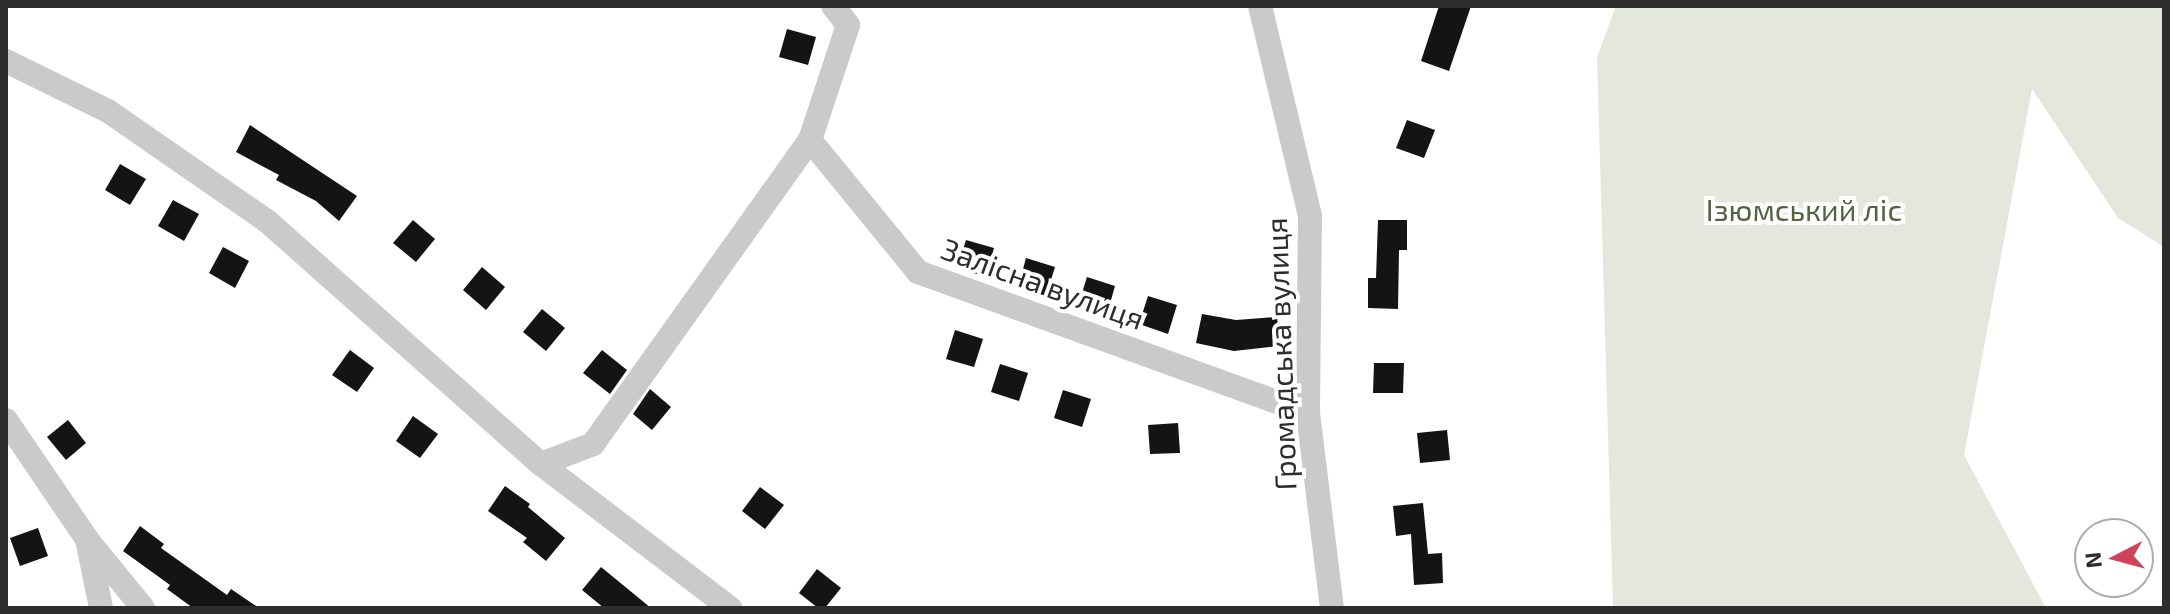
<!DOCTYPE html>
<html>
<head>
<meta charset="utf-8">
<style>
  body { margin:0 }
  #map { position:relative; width:2170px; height:614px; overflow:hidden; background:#fff; font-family:"Exo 2",sans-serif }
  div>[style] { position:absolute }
  .green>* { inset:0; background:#e4e8dc }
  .building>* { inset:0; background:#141414 }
  .minor>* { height:24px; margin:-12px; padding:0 12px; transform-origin:12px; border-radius:12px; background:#cacaca }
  span { translate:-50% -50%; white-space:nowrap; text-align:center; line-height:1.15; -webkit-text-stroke:8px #fff; paint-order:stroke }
  .park-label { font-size:30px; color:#536240 }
  .street-label { font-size:30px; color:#2d2d2d }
  .frame { position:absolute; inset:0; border:8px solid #2d2d2d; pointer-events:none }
  .north { position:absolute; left:2074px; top:518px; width:80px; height:80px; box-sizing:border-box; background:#fff; border:2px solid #ababab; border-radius:50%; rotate:264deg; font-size:22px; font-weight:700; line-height:32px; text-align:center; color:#2d2d2d }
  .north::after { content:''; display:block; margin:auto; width:28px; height:36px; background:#ce445c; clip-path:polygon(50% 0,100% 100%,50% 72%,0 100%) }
</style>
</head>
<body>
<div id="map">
  <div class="green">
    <div style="clip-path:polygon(1616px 6px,2164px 6px,2164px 247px,2118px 218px,2032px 89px,1964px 455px,2046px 608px,1613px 608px,1597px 57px)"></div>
  </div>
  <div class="building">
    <div style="clip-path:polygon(1439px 6px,1471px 6px,1449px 71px,1421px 61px)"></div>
    <div style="clip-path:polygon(787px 29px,816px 37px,808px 65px,779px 57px)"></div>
    <div style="clip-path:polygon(1407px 120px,1435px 130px,1424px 158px,1396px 148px)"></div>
    <div style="clip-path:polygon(250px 125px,357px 196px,339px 221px,316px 201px,276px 180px,279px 175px,236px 152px)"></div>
    <div style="clip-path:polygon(120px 164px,146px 179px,130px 205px,105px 190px)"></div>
    <div style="clip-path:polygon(173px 200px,199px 214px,184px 241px,158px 226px)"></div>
    <div style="clip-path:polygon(413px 220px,435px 239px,416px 262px,393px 243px)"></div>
    <div style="clip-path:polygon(1378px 220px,1407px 220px,1407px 250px,1399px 250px,1398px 309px,1368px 308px,1368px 278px,1376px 278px)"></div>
    <div style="clip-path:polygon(966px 240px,994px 248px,986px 277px,957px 268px)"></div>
    <div style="clip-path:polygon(223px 247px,249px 261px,235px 288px,209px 273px)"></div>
    <div style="clip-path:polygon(1026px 258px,1055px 267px,1046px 296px,1018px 287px)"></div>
    <div style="clip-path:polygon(482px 267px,505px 287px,486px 310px,463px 290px)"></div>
    <div style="clip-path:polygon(1087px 277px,1115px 286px,1107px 314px,1078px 306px)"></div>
    <div style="clip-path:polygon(1148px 296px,1177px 305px,1168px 334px,1139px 324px)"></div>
    <div style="clip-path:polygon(542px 309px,565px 328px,546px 351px,523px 332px)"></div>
    <div style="clip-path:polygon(1202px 314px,1236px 320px,1277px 317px,1280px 346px,1234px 351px,1196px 343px)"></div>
    <div style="clip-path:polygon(955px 330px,983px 339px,974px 367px,946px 359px)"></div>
    <div style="clip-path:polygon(350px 350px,374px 368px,357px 392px,332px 375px)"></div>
    <div style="clip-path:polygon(602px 350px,627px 370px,610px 394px,583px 373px)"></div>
    <div style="clip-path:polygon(1374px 363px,1404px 363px,1403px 393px,1373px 393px)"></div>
    <div style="clip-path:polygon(1000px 364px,1028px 373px,1019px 401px,991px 392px)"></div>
    <div style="clip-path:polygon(650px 389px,671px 407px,652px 430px,633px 414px)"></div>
    <div style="clip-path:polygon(1063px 390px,1091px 399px,1082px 427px,1054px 418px)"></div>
    <div style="clip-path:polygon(413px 416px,438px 434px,420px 458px,396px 441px)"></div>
    <div style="clip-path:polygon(68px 420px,86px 443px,66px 460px,47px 437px)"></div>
    <div style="clip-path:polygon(1178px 423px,1180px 453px,1150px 454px,1148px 425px)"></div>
    <div style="clip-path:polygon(1447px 430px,1450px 460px,1420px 463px,1417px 433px)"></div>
    <div style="clip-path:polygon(505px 486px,530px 504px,528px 507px,565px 538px,546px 561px,523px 542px,527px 538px,488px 511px)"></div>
    <div style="clip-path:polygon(760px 487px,784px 505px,765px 529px,742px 511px)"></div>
    <div style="clip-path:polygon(1423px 503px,1428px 554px,1442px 553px,1443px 583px,1414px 585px,1411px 534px,1396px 536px,1393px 506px)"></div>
    <div style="clip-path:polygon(140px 526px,164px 544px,161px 548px,227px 595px,231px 589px,259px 608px,193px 608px,167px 589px,170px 585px,123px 551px)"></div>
    <div style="clip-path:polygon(38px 528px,48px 556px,20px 566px,10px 538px)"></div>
    <div style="clip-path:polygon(601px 567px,651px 608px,604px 608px,582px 590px)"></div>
    <div style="clip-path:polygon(817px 569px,841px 588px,825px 608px,818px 608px,799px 593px)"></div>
  </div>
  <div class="minor">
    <div style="left:1260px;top:6px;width:216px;rotate:76.6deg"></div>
    <div style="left:1310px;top:216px;width:197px;rotate:90.6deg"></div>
    <div style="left:1308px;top:413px;width:196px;rotate:83deg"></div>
    <div style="left:6px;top:61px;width:114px;rotate:26.1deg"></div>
    <div style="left:108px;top:111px;width:193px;rotate:34.7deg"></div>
    <div style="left:267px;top:221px;width:366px;rotate:41.6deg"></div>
    <div style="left:541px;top:464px;width:238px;rotate:37.3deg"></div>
    <div style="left:810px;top:140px;width:171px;rotate:50.7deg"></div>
    <div style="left:918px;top:272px;width:415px;rotate:19.9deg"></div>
    <div style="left:6px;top:420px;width:144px;rotate:55.8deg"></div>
    <div style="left:87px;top:539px;width:70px;rotate:78.5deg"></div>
    <div style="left:541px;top:464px;width:56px;rotate:-21deg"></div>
    <div style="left:593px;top:444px;width:374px;rotate:-54.5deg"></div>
    <div style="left:810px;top:140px;width:121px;rotate:-71.7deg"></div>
    <div style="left:848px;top:25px;width:24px;rotate:-128deg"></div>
    <div style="left:89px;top:542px;width:85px;rotate:50.7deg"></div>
  </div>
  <div class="park-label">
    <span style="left:1804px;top:209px">Ізюмський ліс</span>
  </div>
  <div class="street-label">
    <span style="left:1043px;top:283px;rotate:20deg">Залісна вулиця</span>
    <span style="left:1280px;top:354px;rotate:-92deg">Громадська вулиця</span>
  </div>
  <div class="frame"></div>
  <div class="north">N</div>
</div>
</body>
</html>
